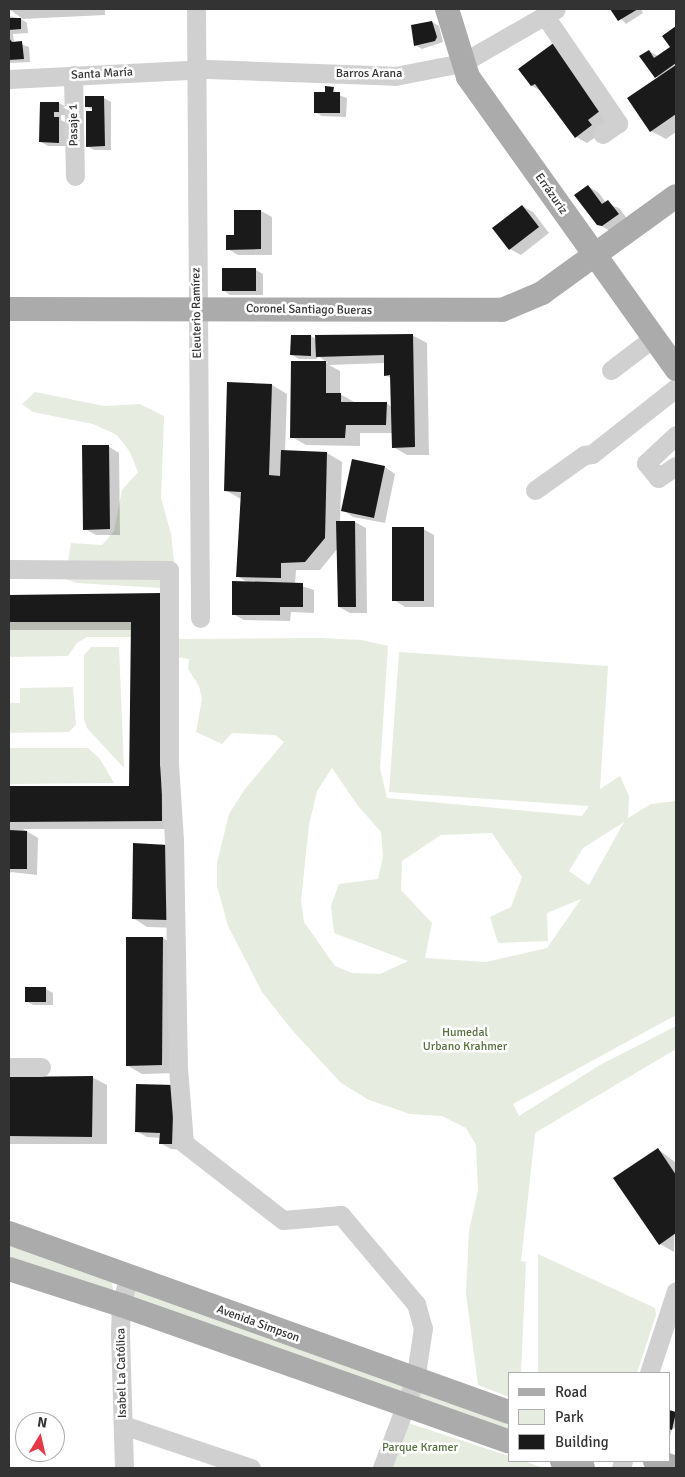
<!DOCTYPE html>
<html>
<head>
<meta charset="utf-8">
<style>
  body { margin:0 }
  #map { position:relative; width:685px; height:1477px; overflow:hidden; background:#fff; font-family:Signika,sans-serif }
  div>[style] { position:absolute }
  .green>* { inset:0; background:#e6ecdf }
  .shadow>* { inset:0; background:#0003 }
  .building>* { inset:0; background:#1a1a1a }
  .minor>* { height:19px; margin:-9.5px; padding:0 9.5px; transform-origin:9.5px; border-radius:9.5px; background:#d0d0d0 }
  .major>* { height:24px; margin:-12px; padding:0 12px; transform-origin:12px; border-radius:12px; background:#ababab }
  span { translate:-50% -50%; white-space:nowrap; text-align:center; line-height:1.15; -webkit-text-stroke:5px #fff; paint-order:stroke }
  .street-label { font-size:12px; color:#333 }
  .park-label { font-size:12px; color:#56703f }
  .frame { position:absolute; inset:0; border:10px solid #333; pointer-events:none }
  .legend { position:absolute; left:508px; top:1372px; width:162px; height:90px; box-sizing:border-box; background:#fff; border:1px solid #adadad; margin:0; padding:6px 9px; list-style:none; font-size:15px; color:#333 }
  .legend li { display:flex; align-items:center; gap:10px; height:25px }
  .legend b { width:25px; border:1px solid #adadad }
  .north { position:absolute; left:15px; top:1412px; width:50px; height:50px; box-sizing:border-box; background:#fff; border:1px solid #adadad; border-radius:50%; rotate:9deg; font-size:14px; font-weight:700; line-height:20px; text-align:center; color:#333 }
  .north::after { content:''; display:block; margin:auto; width:18px; height:22px; background:#e63946; clip-path:polygon(50% 0,100% 100%,50% 72%,0 100%) }
</style>
</head>
<body>
<div id="map">
  <div class="green">
    <div style="clip-path:polygon(evenodd,35px 392px,104px 406px,140px 404px,164px 416px,161px 498px,171px 534px,174px 562px,175px 639px,319px 638px,362px 640px,388px 646px,380px 768px,387px 798px,582px 816px,589px 806px,389px 792px,399px 652px,608px 666px,600px 789px,620px 776px,629px 796px,628px 818px,651px 804px,676px 801px,676px 1015px,513px 1104px,519px 1116px,600px 1065px,676px 1026px,676px 1049px,535px 1133px,521px 1261px,526px 1262px,521px 1373px,509px 1373px,509px 1397px,478px 1385px,466px 1294px,469px 1231px,478px 1190px,476px 1145px,466px 1128px,442px 1116px,410px 1114px,369px 1100px,341px 1083px,292px 1030px,262px 992px,228px 926px,217px 886px,217px 863px,229px 814px,245px 789px,284px 742px,275px 735px,232px 733px,222px 744px,196px 732px,202px 699px,199px 686px,188px 669px,189px 659px,164px 655px,162px 588px,77px 583px,65px 579px,71px 543px,102px 545px,114px 531px,122px 490px,138px 472px,130px 452px,117px 435px,93px 424px,33px 412px,22px 404px,35px 392px,332px 768px,358px 806px,381px 832px,383px 857px,378px 879px,339px 884px,331px 906px,334px 933px,408px 961px,380px 974px,352px 973px,335px 966px,304px 922px,301px 900px,309px 825px,317px 791px,332px 768px,35px 392px,624px 822px,589px 885px,569px 871px,583px 848px,624px 822px,35px 392px,492px 833px,522px 877px,511px 907px,490px 917px,498px 943px,548px 941px,547px 913px,581px 899px,547px 948px,486px 962px,425px 958px,432px 923px,401px 890px,402px 861px,441px 835px,492px 833px)"></div>
    <div style="clip-path:polygon(9px 622px,131px 622px,131px 637px,87px 637px,77px 643px,68px 656px,9px 657px)"></div>
    <div style="clip-path:polygon(91px 647px,119px 647px,124px 768px,87px 728px,84px 719px,84px 655px)"></div>
    <div style="clip-path:polygon(73px 687px,76px 725px,69px 732px,9px 733px,9px 703px,20px 703px,20px 688px)"></div>
    <div style="clip-path:polygon(9px 748px,88px 748px,100px 759px,114px 783px,9px 784px)"></div>
    <div style="clip-path:polygon(9px 1242px,112px 1279px,113px 1291px,109px 1294px,9px 1257px)"></div>
    <div style="clip-path:polygon(538px 1254px,655px 1308px,656px 1315px,637px 1373px,538px 1373px)"></div>
    <div style="clip-path:polygon(136px 1286px,407px 1383px,402px 1396px,133px 1301px,131px 1292px)"></div>
    <div style="clip-path:polygon(419px 1391px,509px 1418px,509px 1433px,419px 1402px)"></div>
    <div style="clip-path:polygon(408px 1423px,509px 1456px,509px 1461px,523px 1461px,545px 1468px,388px 1468px)"></div>
  </div>
  <div class="shadow">
    <div style="clip-path:polygon(9px 9px,105px 9px,105px 15px,21px 19px,27px 23px,28px 33px,13px 34px,14px 42px,29px 47px,30px 62px,9px 63px,9px 16px,23px 19px)"></div>
    <div style="clip-path:polygon(612px 9px,641px 9px,643px 13px,626px 24px)"></div>
    <div style="clip-path:polygon(432px 22px,439px 26px,443px 42px,422px 49px,415px 45px)"></div>
    <div style="clip-path:polygon(676px 27px,676px 132px,666px 139px,651px 131px,658px 79px,649px 51px,658px 56px,671px 47px,663px 36px)"></div>
    <div style="clip-path:polygon(520px 69px,615px 114px,603px 132px,587px 143px,576px 137px,541px 91px,532px 86px)"></div>
    <div style="clip-path:polygon(333px 88px,336px 94px,347px 98px,346px 117px,322px 116px,315px 112px)"></div>
    <div style="clip-path:polygon(104px 98px,111px 102px,111px 150px,94px 150px,87px 146px,93px 110px,87px 107px)"></div>
    <div style="clip-path:polygon(41px 103px,59px 103px,66px 107px,66px 115px,61px 115px,61px 120px,66px 123px,66px 146px,48px 146px,41px 142px)"></div>
    <div style="clip-path:polygon(588px 186px,599px 193px,606px 203px,619px 208px,629px 221px,610px 231px,598px 224px)"></div>
    <div style="clip-path:polygon(522px 206px,533px 212px,549px 233px,521px 255px,510px 249px)"></div>
    <div style="clip-path:polygon(261px 211px,272px 217px,272px 255px,238px 255px,228px 249px)"></div>
    <div style="clip-path:polygon(256px 270px,263px 274px,263px 295px,230px 295px,223px 290px)"></div>
    <div style="clip-path:polygon(evenodd,412px 335px,427px 343px,429px 455px,407px 455px,393px 447px,393px 433px,360px 433px,360px 446px,306px 445px,292px 437px,292px 362px,328px 363px,318px 356px,317px 359px,299px 359px,292px 355px,311px 336px,317px 340px,412px 335px,385px 363px,385px 375px,391px 378px,392px 407px,386px 403px,356px 403px,340px 394px,340px 371px,329px 365px,385px 363px)"></div>
    <div style="clip-path:polygon(228px 384px,272px 385px,287px 394px,285px 452px,327px 453px,342px 462px,340px 522px,355px 522px,366px 528px,367px 613px,350px 613px,339px 607px,338px 548px,320px 570px,296px 570px,295px 584px,314px 590px,314px 613px,291px 612px,290px 621px,244px 620px,233px 614px,249px 583px,237px 576px,241px 499px,225px 490px)"></div>
    <div style="clip-path:polygon(108px 446px,119px 453px,120px 535px,96px 535px,85px 529px)"></div>
    <div style="clip-path:polygon(385px 467px,395px 474px,385px 523px,353px 517px,343px 510px)"></div>
    <div style="clip-path:polygon(423px 529px,434px 535px,434px 607px,405px 607px,394px 600px)"></div>
    <div style="clip-path:polygon(161px 594px,176px 829px,23px 829px,38px 838px,37px 875px,11px 872px,9px 875px,9px 787px,130px 788px,132px 630px,9px 630px,9px 596px)"></div>
    <div style="clip-path:polygon(167px 846px,182px 928px,147px 927px,133px 918px)"></div>
    <div style="clip-path:polygon(163px 938px,178px 947px,176px 1073px,142px 1074px,128px 1066px)"></div>
    <div style="clip-path:polygon(46px 989px,53px 993px,53px 1005px,33px 1005px,26px 1001px)"></div>
    <div style="clip-path:polygon(92px 1077px,107px 1085px,107px 1144px,9px 1144px,9px 1078px)"></div>
    <div style="clip-path:polygon(174px 1087px,183px 1150px,171px 1149px,160px 1143px,161px 1138px,147px 1137px,136px 1131px)"></div>
    <div style="clip-path:polygon(658px 1149px,676px 1163px,674px 1252px,660px 1244px)"></div>
    <div style="clip-path:polygon(669px 1411px,676px 1414px,676px 1428px,672px 1429px,670px 1436px)"></div>
  </div>
  <div class="building">
    <div style="clip-path:polygon(610px 9px,638px 9px,618px 21px)"></div>
    <div style="clip-path:polygon(9px 18px,21px 18px,21px 29px,9px 30px)"></div>
    <div style="clip-path:polygon(432px 21px,437px 37px,435px 41px,414px 46px,411px 25px)"></div>
    <div style="clip-path:polygon(676px 26px,676px 63px,655px 78px,639px 56px,649px 50px,654px 58px,670px 47px,662px 36px)"></div>
    <div style="clip-path:polygon(9px 38px,12px 42px,22px 41px,24px 59px,9px 60px)"></div>
    <div style="clip-path:polygon(555px 42px,605px 107px,588px 120px,592px 125px,575px 138px,535px 84px,531px 86px,518px 69px)"></div>
    <div style="clip-path:polygon(676px 65px,676px 114px,650px 132px,627px 98px)"></div>
    <div style="clip-path:polygon(325px 86px,334px 87px,333px 92px,340px 92px,340px 113px,314px 113px,314px 92px,325px 92px)"></div>
    <div style="clip-path:polygon(85px 96px,104px 96px,105px 146px,86px 147px,86px 111px,92px 111px,92px 107px,85px 107px)"></div>
    <div style="clip-path:polygon(40px 102px,59px 102px,59px 112px,54px 112px,54px 117px,59px 117px,59px 143px,39px 142px)"></div>
    <div style="clip-path:polygon(588px 185px,602px 204px,608px 200px,619px 214px,602px 226px,597px 225px,574px 195px)"></div>
    <div style="clip-path:polygon(522px 205px,539px 227px,509px 250px,492px 228px)"></div>
    <div style="clip-path:polygon(234px 210px,261px 210px,261px 249px,226px 250px,226px 235px,234px 235px)"></div>
    <div style="clip-path:polygon(222px 268px,256px 268px,256px 291px,222px 291px)"></div>
    <div style="clip-path:polygon(413px 334px,415px 447px,392px 448px,390px 375px,384px 376px,384px 355px,316px 357px,315px 335px)"></div>
    <div style="clip-path:polygon(291px 335px,311px 335px,311px 356px,290px 355px)"></div>
    <div style="clip-path:polygon(291px 361px,326px 361px,326px 393px,341px 393px,341px 402px,387px 402px,386px 425px,346px 425px,345px 438px,290px 438px)"></div>
    <div style="clip-path:polygon(227px 382px,272px 384px,269px 475px,280px 476px,281px 450px,327px 452px,325px 538px,305px 562px,281px 563px,281px 578px,236px 577px,241px 492px,224px 491px)"></div>
    <div style="clip-path:polygon(82px 445px,109px 445px,110px 529px,83px 530px)"></div>
    <div style="clip-path:polygon(352px 459px,385px 466px,374px 518px,341px 511px)"></div>
    <div style="clip-path:polygon(336px 521px,355px 521px,356px 607px,338px 607px)"></div>
    <div style="clip-path:polygon(392px 527px,424px 527px,424px 601px,392px 601px)"></div>
    <div style="clip-path:polygon(232px 581px,303px 583px,303px 607px,280px 607px,280px 615px,232px 615px)"></div>
    <div style="clip-path:polygon(161px 593px,162px 821px,9px 822px,9px 786px,129px 786px,131px 622px,9px 622px,9px 595px)"></div>
    <div style="clip-path:polygon(9px 830px,27px 831px,27px 869px,9px 869px)"></div>
    <div style="clip-path:polygon(133px 843px,168px 845px,168px 920px,132px 919px)"></div>
    <div style="clip-path:polygon(126px 937px,163px 937px,162px 1065px,126px 1066px)"></div>
    <div style="clip-path:polygon(25px 987px,46px 987px,46px 1002px,25px 1002px)"></div>
    <div style="clip-path:polygon(93px 1076px,92px 1137px,9px 1136px,9px 1077px)"></div>
    <div style="clip-path:polygon(136px 1084px,174px 1085px,172px 1144px,159px 1144px,160px 1133px,135px 1132px)"></div>
    <div style="clip-path:polygon(658px 1148px,676px 1175px,676px 1233px,659px 1245px,613px 1178px)"></div>
    <div style="clip-path:polygon(669px 1410px,676px 1412px,672px 1430px,669px 1429px)"></div>
  </div>
  <div class="minor">
    <div style="left:196px;top:9px;width:609px;rotate:89.62deg"></div>
    <div style="left:545px;top:16px;width:130px;rotate:55.7deg"></div>
    <div style="left:618px;top:123px;width:19px;rotate:145deg"></div>
    <div style="left:73px;top:75px;width:101px;rotate:88.9deg"></div>
    <div style="left:9px;top:79px;width:199px;rotate:-2.9deg"></div>
    <div style="left:208px;top:69px;width:187px;rotate:2.1deg"></div>
    <div style="left:395px;top:76px;width:68px;rotate:-11deg"></div>
    <div style="left:462px;top:63px;width:108px;rotate:-29.9deg"></div>
    <div style="left:611px;top:370px;width:53px;rotate:-37.3deg"></div>
    <div style="left:676px;top:435px;width:41px;rotate:137deg"></div>
    <div style="left:646px;top:463px;width:19px;rotate:51deg"></div>
    <div style="left:658px;top:478px;width:22px;rotate:-34deg"></div>
    <div style="left:535px;top:490px;width:60px;rotate:-35.5deg"></div>
    <div style="left:584px;top:455px;width:8px;rotate:-7deg"></div>
    <div style="left:592px;top:454px;width:107px;rotate:-38.2deg"></div>
    <div style="left:9px;top:569px;width:160px;rotate:0.4deg"></div>
    <div style="left:169px;top:570px;width:193px;rotate:90deg"></div>
    <div style="left:169px;top:763px;width:78px;rotate:86.3deg"></div>
    <div style="left:174px;top:841px;width:227px;rotate:89deg"></div>
    <div style="left:178px;top:1068px;width:75px;rotate:85.4deg"></div>
    <div style="left:184px;top:1143px;width:125px;rotate:37.9deg"></div>
    <div style="left:283px;top:1220px;width:58px;rotate:-4.9deg"></div>
    <div style="left:341px;top:1215px;width:116px;rotate:49.9deg"></div>
    <div style="left:416px;top:1304px;width:25px;rotate:74deg"></div>
    <div style="left:423px;top:1328px;width:53px;rotate:98.7deg"></div>
    <div style="left:415px;top:1380px;width:94px;rotate:110.6deg"></div>
    <div style="left:9px;top:1067px;width:32px"></div>
    <div style="left:649px;top:1373px;width:86px;rotate:-71.8deg"></div>
    <div style="left:123px;top:1425px;width:135px;rotate:18.6deg"></div>
    <div style="left:124px;top:1468px;width:135px;rotate:-91.7deg"></div>
    <div style="left:120px;top:1333px;width:28px;rotate:-88deg"></div>
    <div style="left:121px;top:1305px;width:28px;rotate:-75deg"></div>
    <div style="left:621px;top:1468px;width:7px;rotate:-74deg"></div>
  </div>
  <div class="major">
    <div style="left:447px;top:9px;width:71px;rotate:72.8deg"></div>
    <div style="left:468px;top:77px;width:359px;rotate:54.5deg"></div>
    <div style="left:9px;top:309px;width:493px;rotate:0.1deg"></div>
    <div style="left:502px;top:310px;width:43px;rotate:-23deg"></div>
    <div style="left:542px;top:293px;width:165px;rotate:-35.9deg"></div>
    <div style="left:9px;top:1233px;width:531px;rotate:19.7deg"></div>
    <div style="left:9px;top:1269px;width:118px;rotate:17.8deg"></div>
    <div style="left:121px;top:1305px;width:411px;rotate:19.4deg"></div>
    <div style="left:562px;top:1461px;width:22px;rotate:18deg"></div>
    <div style="left:655px;top:1461px;width:22px;rotate:18deg"></div>
  </div>
  <div class="street-label">
    <span style="left:102px;top:74px;rotate:-3deg">Santa María</span>
    <span style="left:369px;top:74px">Barros Arana</span>
    <span style="left:74px;top:125px;rotate:-91deg">Pasaje 1</span>
    <span style="left:551px;top:194px;rotate:55deg">Errázuriz</span>
    <span style="left:309px;top:310px;rotate:1deg">Coronel Santiago Bueras</span>
    <span style="left:197px;top:313px;rotate:-91deg">Eleuterio Ramírez</span>
    <span style="left:258px;top:1324px;rotate:20deg">Avenida Simpson</span>
    <span style="left:122px;top:1373px;rotate:-91deg">Isabel La Católica</span>
  </div>
  <div class="park-label">
    <span style="left:465px;top:1040px">Humedal<br>Urbano Krahmer</span>
    <span style="left:420px;top:1448px">Parque Kramer</span>
  </div>
  <div class="frame"></div>
  <ul class="legend">
  <li><b style="height:6px;background:#ababab"></b>Road</li>
  <li><b style="height:14px;background:#e6ecdf"></b>Park</li>
  <li><b style="height:14px;background:#1a1a1a"></b>Building</li>
  </ul>
  <div class="north">N</div>
</div>
</body>
</html>
